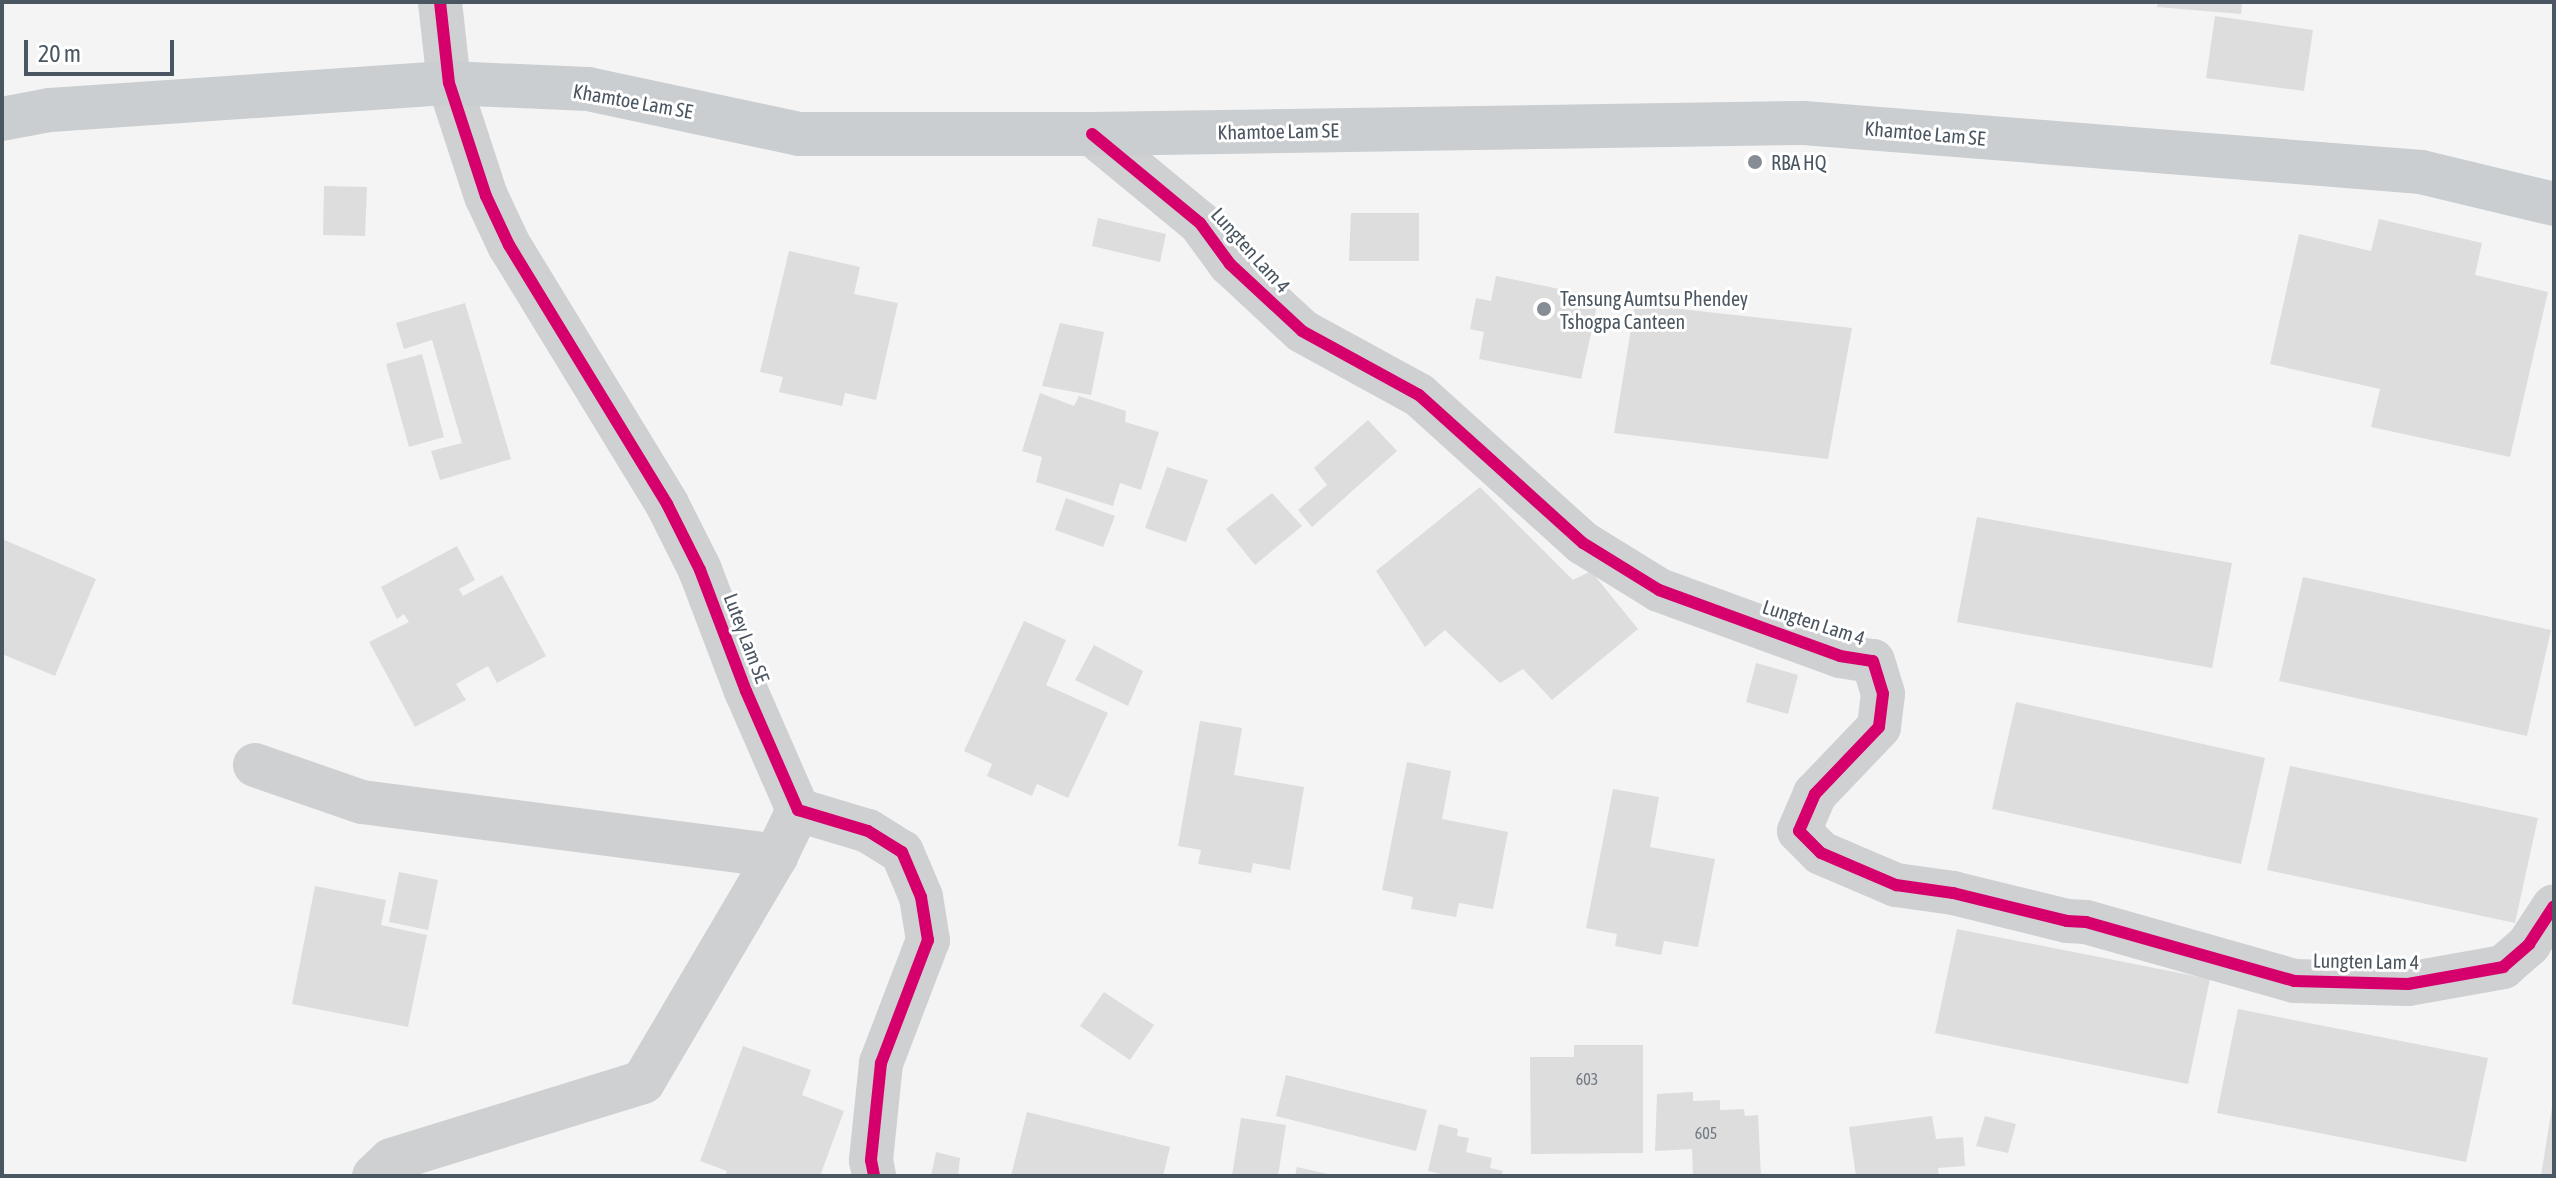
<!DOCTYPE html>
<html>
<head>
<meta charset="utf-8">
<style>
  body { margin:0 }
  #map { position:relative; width:2556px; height:1178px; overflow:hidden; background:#f4f4f4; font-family:"Asap Condensed",sans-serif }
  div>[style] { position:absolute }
  .building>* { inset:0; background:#ddddde }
  .minor>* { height:44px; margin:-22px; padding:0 22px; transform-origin:22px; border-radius:22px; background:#ced0d2 }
  .major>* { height:44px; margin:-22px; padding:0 22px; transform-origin:22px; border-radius:22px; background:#caced1 }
  .cycleway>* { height:12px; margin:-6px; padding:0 6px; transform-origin:6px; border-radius:6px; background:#d6006c }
  .dots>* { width:22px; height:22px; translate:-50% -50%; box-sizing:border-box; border:4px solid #fff; border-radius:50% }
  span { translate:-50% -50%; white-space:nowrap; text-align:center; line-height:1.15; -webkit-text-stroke:6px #fff; paint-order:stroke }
  .number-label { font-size:16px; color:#707881 }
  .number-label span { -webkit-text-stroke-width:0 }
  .street-label { font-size:20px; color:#4a5661 }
  .poi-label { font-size:20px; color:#4a5661 }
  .left { translate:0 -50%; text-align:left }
  .frame { position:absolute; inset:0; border:4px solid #4a5661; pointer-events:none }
  .scale { position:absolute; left:24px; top:40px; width:150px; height:36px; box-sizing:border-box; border:4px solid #4a5661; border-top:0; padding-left:10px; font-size:24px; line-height:28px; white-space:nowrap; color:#4a5661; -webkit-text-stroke:6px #fff; paint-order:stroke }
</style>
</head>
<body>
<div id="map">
  <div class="building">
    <div style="clip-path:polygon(2158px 2px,2242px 2px,2241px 14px,2157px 7px)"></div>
    <div style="clip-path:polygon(2215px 16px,2313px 30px,2304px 91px,2206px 78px)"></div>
    <div style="clip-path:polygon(324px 186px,367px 187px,365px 236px,323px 235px)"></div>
    <div style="clip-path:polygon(1351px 213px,1419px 213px,1419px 261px,1349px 261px)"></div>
    <div style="clip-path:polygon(1098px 218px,1166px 234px,1160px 262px,1092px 246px)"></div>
    <div style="clip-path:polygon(2379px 219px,2482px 243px,2475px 275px,2548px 292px,2510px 457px,2371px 427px,2380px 389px,2270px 364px,2299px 234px,2371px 251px)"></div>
    <div style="clip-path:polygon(789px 251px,860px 267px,854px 294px,898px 303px,876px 400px,845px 393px,842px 406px,779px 392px,783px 377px,760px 372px)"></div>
    <div style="clip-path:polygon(1496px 276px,1599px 297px,1581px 379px,1479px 359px,1484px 332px,1470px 329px,1476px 298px,1491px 301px)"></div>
    <div style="clip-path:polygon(465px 303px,511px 459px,440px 480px,431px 451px,462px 443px,432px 340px,404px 349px,396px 323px)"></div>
    <div style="clip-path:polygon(1635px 304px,1852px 328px,1828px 459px,1614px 433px)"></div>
    <div style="clip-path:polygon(1060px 323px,1104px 332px,1091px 395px,1042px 386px)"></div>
    <div style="clip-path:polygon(422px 354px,444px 437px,409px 447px,386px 364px)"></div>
    <div style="clip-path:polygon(1040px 393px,1074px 406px,1079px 396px,1126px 411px,1125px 422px,1159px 432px,1141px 490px,1120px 483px,1113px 506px,1036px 482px,1042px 457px,1022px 451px)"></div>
    <div style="clip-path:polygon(1368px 420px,1397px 451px,1312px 527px,1298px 510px,1327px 485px,1314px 468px)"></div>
    <div style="clip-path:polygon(1167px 467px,1208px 480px,1186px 542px,1145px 528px)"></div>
    <div style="clip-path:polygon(1480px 487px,1573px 580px,1591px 571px,1638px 629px,1552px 700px,1523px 669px,1500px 683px,1445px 630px,1425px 647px,1376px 571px)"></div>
    <div style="clip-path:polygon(1272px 493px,1302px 526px,1255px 565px,1226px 529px)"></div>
    <div style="clip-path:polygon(1066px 498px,1115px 516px,1103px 547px,1055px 530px)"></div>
    <div style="clip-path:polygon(1977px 517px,2232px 563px,2212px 668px,1957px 622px)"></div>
    <div style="clip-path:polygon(2px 539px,96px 579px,55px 676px,2px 654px)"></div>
    <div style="clip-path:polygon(457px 546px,475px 580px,459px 589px,463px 596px,502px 575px,546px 656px,497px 683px,488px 666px,456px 684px,466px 700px,415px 727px,369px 642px,409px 622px,404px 614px,397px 619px,381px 587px)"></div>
    <div style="clip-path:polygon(2303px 577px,2551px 630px,2527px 736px,2279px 681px)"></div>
    <div style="clip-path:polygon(1024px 621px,1066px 640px,1046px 685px,1108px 713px,1068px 798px,1037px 784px,1032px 796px,987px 776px,992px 764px,964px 751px)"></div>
    <div style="clip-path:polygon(1094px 645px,1143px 671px,1128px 706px,1075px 680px)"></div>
    <div style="clip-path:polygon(1756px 663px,1798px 675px,1788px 714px,1746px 702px)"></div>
    <div style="clip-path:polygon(2016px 702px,2265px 758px,2241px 864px,1992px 809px)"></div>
    <div style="clip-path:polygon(1200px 721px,1242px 728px,1234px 775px,1304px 787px,1290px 870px,1253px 863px,1251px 873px,1198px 864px,1201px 850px,1178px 846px)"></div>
    <div style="clip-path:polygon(1407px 762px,1451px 771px,1442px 819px,1508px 832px,1493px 909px,1459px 903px,1456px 917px,1411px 909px,1413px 897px,1382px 890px)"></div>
    <div style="clip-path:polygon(2290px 766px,2538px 818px,2515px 923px,2267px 870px)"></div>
    <div style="clip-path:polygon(1613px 789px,1659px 797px,1650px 847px,1715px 859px,1698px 947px,1664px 941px,1661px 955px,1615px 946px,1617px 934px,1586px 928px)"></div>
    <div style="clip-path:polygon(399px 872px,438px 880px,428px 930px,389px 922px)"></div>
    <div style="clip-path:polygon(315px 886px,386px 900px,381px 925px,427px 935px,408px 1027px,292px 1004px)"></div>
    <div style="clip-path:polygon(1957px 929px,2210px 979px,2188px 1084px,1935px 1033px)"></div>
    <div style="clip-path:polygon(1104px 992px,1154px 1025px,1130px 1060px,1080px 1026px)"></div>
    <div style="clip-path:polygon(2238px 1009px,2488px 1058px,2466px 1162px,2217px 1113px)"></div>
    <div style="clip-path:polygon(1574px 1045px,1643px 1045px,1643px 1153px,1531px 1154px,1530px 1057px,1574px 1057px)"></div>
    <div style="clip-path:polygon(743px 1046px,811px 1070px,802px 1095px,844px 1111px,820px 1176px,725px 1176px,727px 1171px,700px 1161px)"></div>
    <div style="clip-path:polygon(1286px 1075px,1427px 1110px,1416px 1151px,1276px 1116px)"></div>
    <div style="clip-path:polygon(1693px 1092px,1693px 1101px,1720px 1100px,1720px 1110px,1744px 1109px,1745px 1116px,1758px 1115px,1761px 1176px,1693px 1176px,1692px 1149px,1655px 1151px,1657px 1094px)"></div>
    <div style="clip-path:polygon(2552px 1107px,2554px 1176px,2541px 1176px)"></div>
    <div style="clip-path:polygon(1027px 1112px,1170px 1147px,1163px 1176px,1011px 1176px)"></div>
    <div style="clip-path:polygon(1932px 1116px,1936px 1139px,1963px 1137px,1965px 1166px,1938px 1168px,1939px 1176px,1856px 1176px,1849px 1127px)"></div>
    <div style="clip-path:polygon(1985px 1116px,2016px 1124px,2008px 1153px,1976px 1146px)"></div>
    <div style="clip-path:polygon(1241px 1118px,1286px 1125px,1278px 1176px,1232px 1176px)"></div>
    <div style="clip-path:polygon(1439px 1124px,1458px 1129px,1457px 1136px,1469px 1138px,1466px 1152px,1492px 1158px,1490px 1168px,1503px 1171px,1501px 1176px,1449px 1176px,1428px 1171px)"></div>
    <div style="clip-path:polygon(936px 1152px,960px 1158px,958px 1176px,931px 1176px)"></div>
    <div style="clip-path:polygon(1297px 1167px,1332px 1175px,1332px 1176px,1295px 1176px)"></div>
  </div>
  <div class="minor">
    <div style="left:440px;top:2px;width:81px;rotate:83.7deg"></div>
    <div style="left:449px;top:83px;width:119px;rotate:71.9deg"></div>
    <div style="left:486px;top:196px;width:54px;rotate:64.9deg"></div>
    <div style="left:509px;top:245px;width:303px;rotate:58.6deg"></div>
    <div style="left:667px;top:504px;width:74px;rotate:63.4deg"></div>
    <div style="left:700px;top:570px;width:129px;rotate:69.2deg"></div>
    <div style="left:746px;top:691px;width:130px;rotate:66.4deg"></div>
    <div style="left:798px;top:810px;width:73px;rotate:16.7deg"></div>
    <div style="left:868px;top:831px;width:40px;rotate:32deg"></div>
    <div style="left:902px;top:852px;width:49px;rotate:67.1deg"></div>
    <div style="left:921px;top:897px;width:44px;rotate:80.8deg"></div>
    <div style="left:928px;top:940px;width:132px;rotate:110.9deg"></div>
    <div style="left:881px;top:1063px;width:98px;rotate:95.9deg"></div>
    <div style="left:871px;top:1160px;width:16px;rotate:79deg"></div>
    <div style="left:1092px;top:134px;width:140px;rotate:39.5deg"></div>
    <div style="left:1200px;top:223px;width:51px;rotate:53.8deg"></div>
    <div style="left:1230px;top:264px;width:98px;rotate:42.9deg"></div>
    <div style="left:1302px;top:331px;width:133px;rotate:28.7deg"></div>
    <div style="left:1419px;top:395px;width:221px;rotate:42.1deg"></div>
    <div style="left:1583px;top:543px;width:89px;rotate:31.7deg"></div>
    <div style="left:1659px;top:590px;width:193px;rotate:20deg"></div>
    <div style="left:1840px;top:656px;width:33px;rotate:9deg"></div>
    <div style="left:1873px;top:661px;width:34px;rotate:73deg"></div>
    <div style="left:1883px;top:694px;width:33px;rotate:97deg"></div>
    <div style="left:1879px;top:727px;width:93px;rotate:133.7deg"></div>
    <div style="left:1815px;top:794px;width:40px;rotate:113.4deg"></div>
    <div style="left:1799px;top:831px;width:31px;rotate:45deg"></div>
    <div style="left:1821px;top:853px;width:82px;rotate:23.1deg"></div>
    <div style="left:1896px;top:885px;width:58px;rotate:8deg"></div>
    <div style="left:1953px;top:893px;width:117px;rotate:13.8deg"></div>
    <div style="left:2067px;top:921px;width:19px;rotate:3deg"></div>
    <div style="left:2086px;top:922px;width:216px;rotate:15.8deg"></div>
    <div style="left:2294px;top:981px;width:114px;rotate:1.5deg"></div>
    <div style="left:2408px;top:984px;width:97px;rotate:-10.1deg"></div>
    <div style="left:2503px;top:967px;width:35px;rotate:-41deg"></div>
    <div style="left:2529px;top:944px;width:45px;rotate:-56.7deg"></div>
    <div style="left:255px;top:765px;width:113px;rotate:19.1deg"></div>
    <div style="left:362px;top:802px;width:418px;rotate:7.4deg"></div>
    <div style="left:374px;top:1176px;width:23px;rotate:-43deg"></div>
    <div style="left:391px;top:1160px;width:264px;rotate:-17.2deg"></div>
    <div style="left:643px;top:1082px;width:262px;rotate:-59.5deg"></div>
    <div style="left:776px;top:856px;width:51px;rotate:-64.4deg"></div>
  </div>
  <div class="major">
    <div style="left:2px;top:119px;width:49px;rotate:-10.6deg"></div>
    <div style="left:50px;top:110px;width:400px;rotate:-3.9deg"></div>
    <div style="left:449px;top:83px;width:139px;rotate:2.5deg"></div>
    <div style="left:588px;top:89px;width:216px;rotate:12deg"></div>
    <div style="left:799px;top:134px;width:293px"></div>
    <div style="left:1092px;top:134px;width:712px;rotate:-0.89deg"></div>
    <div style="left:1804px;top:123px;width:619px;rotate:4.54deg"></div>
    <div style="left:2421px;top:172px;width:137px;rotate:13.5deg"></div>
  </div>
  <div class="cycleway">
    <div style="left:440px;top:2px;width:81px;rotate:83.7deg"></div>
    <div style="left:449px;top:83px;width:119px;rotate:71.9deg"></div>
    <div style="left:486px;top:196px;width:54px;rotate:64.9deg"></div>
    <div style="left:509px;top:245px;width:303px;rotate:58.6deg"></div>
    <div style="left:667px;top:504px;width:74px;rotate:63.4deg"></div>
    <div style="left:700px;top:570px;width:129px;rotate:69.2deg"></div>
    <div style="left:746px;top:691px;width:130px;rotate:66.4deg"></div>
    <div style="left:798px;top:810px;width:73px;rotate:16.7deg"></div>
    <div style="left:868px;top:831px;width:40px;rotate:32deg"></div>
    <div style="left:902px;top:852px;width:49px;rotate:67.1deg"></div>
    <div style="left:921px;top:897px;width:44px;rotate:80.8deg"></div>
    <div style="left:928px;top:940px;width:132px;rotate:110.9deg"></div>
    <div style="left:881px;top:1063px;width:98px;rotate:95.9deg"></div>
    <div style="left:871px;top:1160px;width:16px;rotate:79deg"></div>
    <div style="left:1092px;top:134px;width:140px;rotate:39.5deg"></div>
    <div style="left:1200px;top:223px;width:51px;rotate:53.8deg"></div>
    <div style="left:1230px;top:264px;width:98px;rotate:42.9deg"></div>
    <div style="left:1302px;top:331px;width:133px;rotate:28.7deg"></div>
    <div style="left:1419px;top:395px;width:221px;rotate:42.1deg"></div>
    <div style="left:1583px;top:543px;width:89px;rotate:31.7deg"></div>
    <div style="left:1659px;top:590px;width:193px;rotate:20deg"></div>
    <div style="left:1840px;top:656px;width:33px;rotate:9deg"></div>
    <div style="left:1873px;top:661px;width:34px;rotate:73deg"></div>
    <div style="left:1883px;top:694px;width:33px;rotate:97deg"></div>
    <div style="left:1879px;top:727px;width:93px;rotate:133.7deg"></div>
    <div style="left:1815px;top:794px;width:40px;rotate:113.4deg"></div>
    <div style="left:1799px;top:831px;width:31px;rotate:45deg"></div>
    <div style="left:1821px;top:853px;width:82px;rotate:23.1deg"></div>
    <div style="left:1896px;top:885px;width:58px;rotate:8deg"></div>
    <div style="left:1953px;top:893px;width:117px;rotate:13.8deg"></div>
    <div style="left:2067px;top:921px;width:19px;rotate:3deg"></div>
    <div style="left:2086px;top:922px;width:216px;rotate:15.8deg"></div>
    <div style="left:2294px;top:981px;width:114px;rotate:1.5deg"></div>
    <div style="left:2408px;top:984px;width:97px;rotate:-10.1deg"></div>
    <div style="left:2503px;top:967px;width:35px;rotate:-41deg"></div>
    <div style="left:2529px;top:944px;width:45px;rotate:-56.7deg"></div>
  </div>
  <div class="dots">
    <div style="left:1755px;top:162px;background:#868d94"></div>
    <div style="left:1544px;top:309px;background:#868d94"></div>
  </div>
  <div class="number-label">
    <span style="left:1587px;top:1079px">603</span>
    <span style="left:1706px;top:1133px">605</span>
  </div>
  <div class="street-label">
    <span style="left:633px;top:101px;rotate:10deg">Khamtoe Lam SE</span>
    <span style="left:1278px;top:131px;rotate:-1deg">Khamtoe Lam SE</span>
    <span style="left:1925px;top:133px;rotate:5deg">Khamtoe Lam SE</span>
    <span style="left:1251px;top:250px;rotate:48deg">Lungten Lam 4</span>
    <span style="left:1814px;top:622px;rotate:18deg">Lungten Lam 4</span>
    <span style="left:747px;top:638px;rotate:69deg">Lutey Lam SE</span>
    <span style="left:2366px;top:961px;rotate:1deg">Lungten Lam 4</span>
  </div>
  <div class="poi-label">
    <span class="left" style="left:1771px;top:162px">RBA HQ</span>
    <span class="left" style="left:1560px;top:310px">Tensung Aumtsu Phendey<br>Tshogpa Canteen</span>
  </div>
  <div class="frame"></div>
  <div class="scale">20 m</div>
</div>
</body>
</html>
